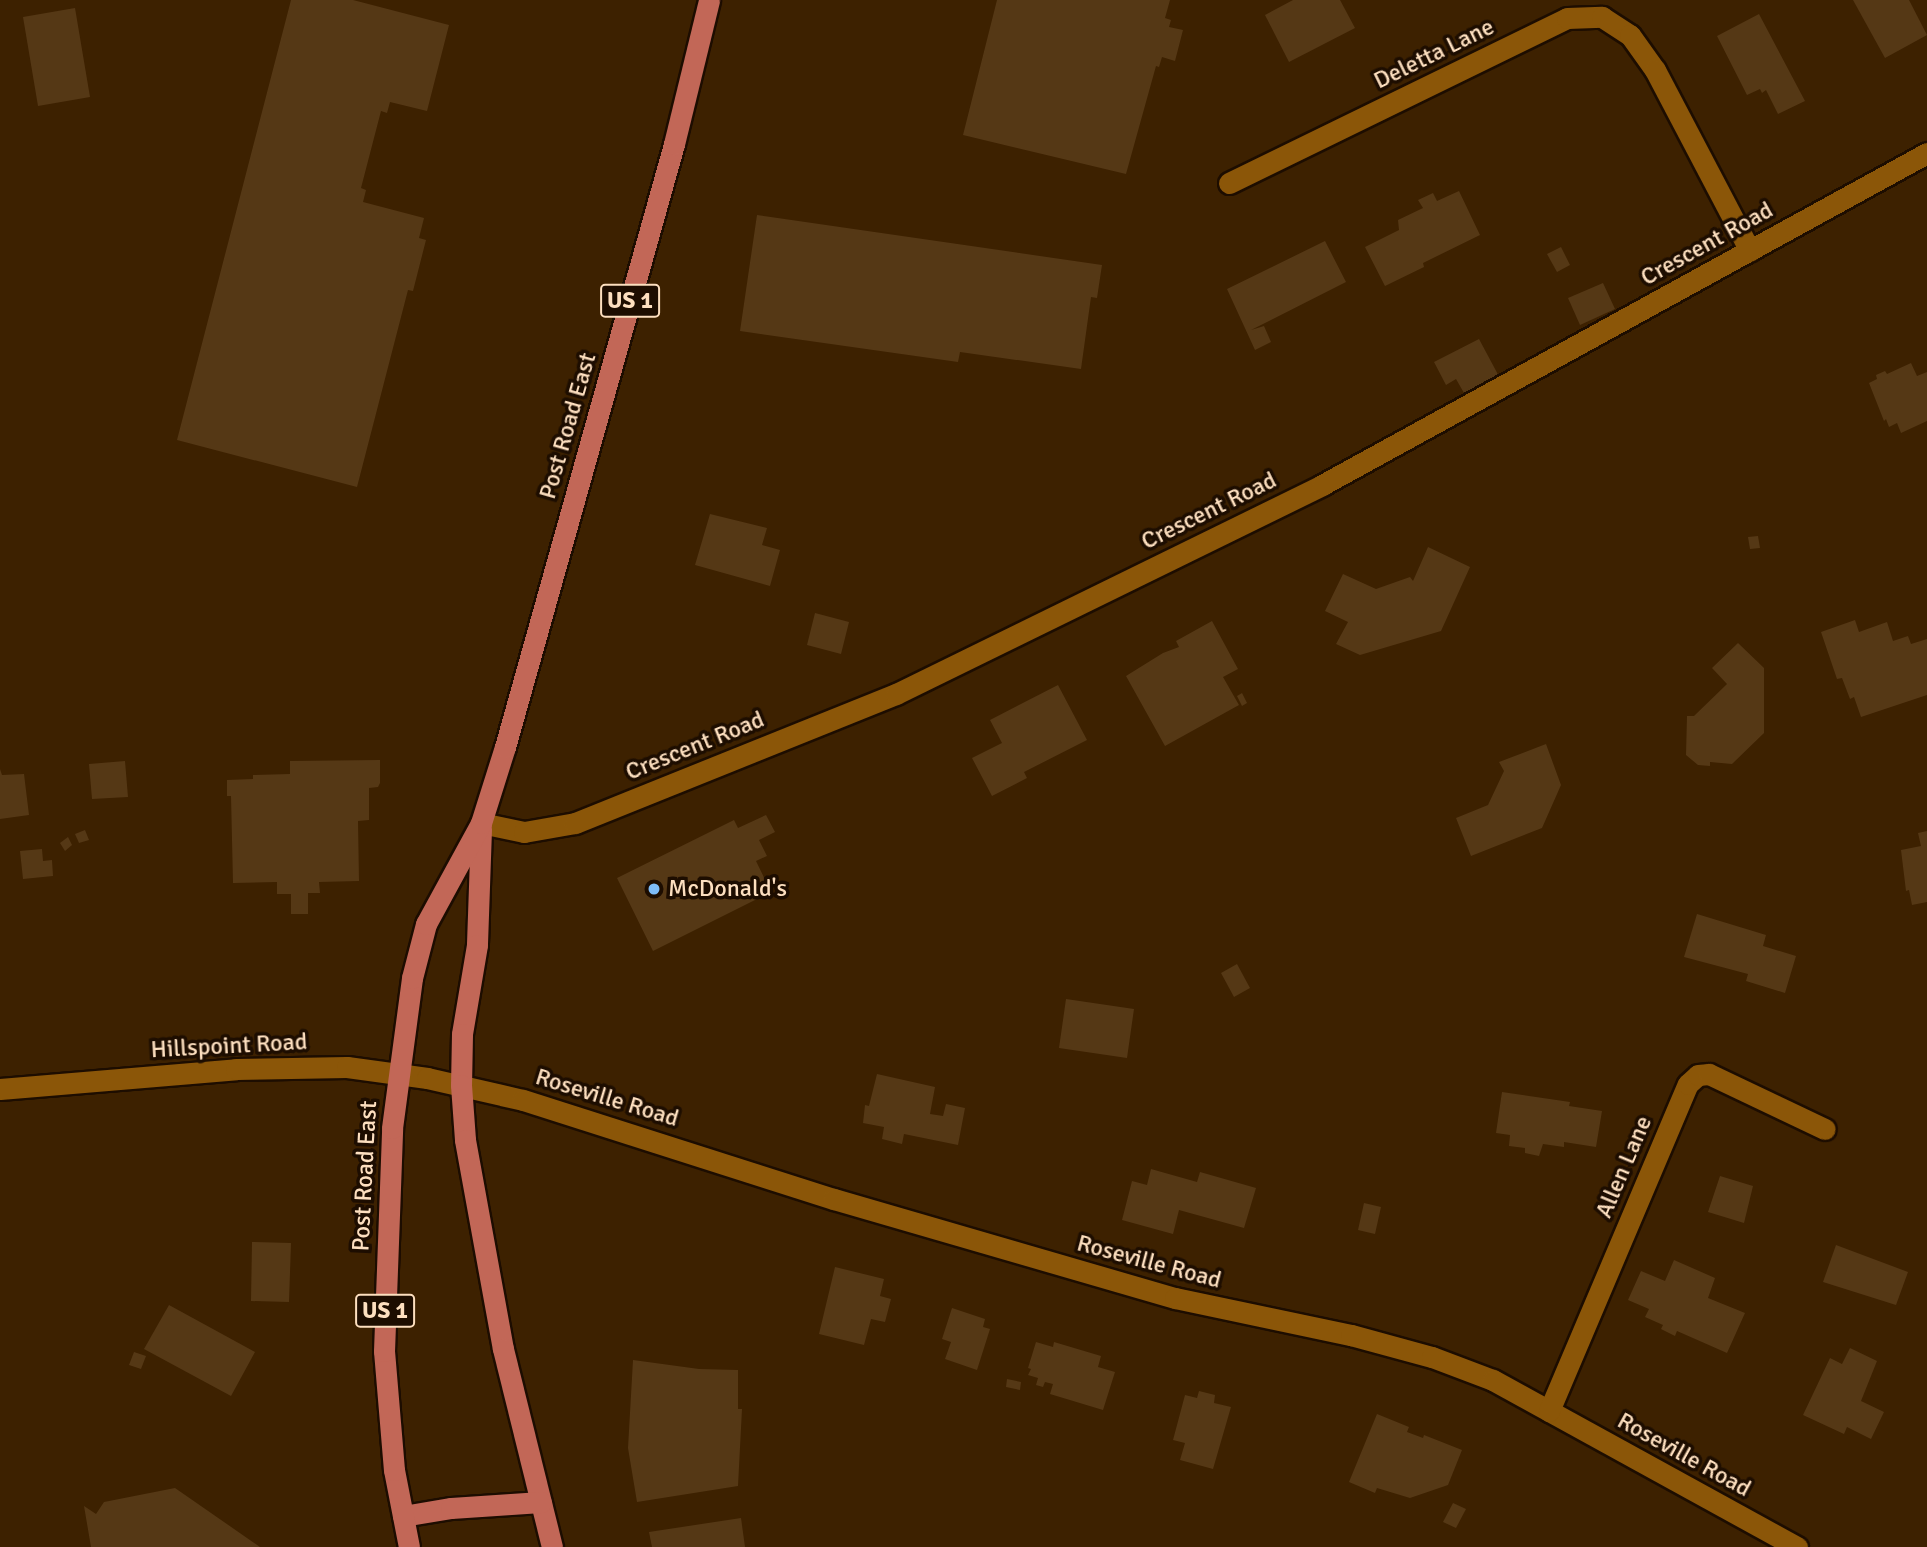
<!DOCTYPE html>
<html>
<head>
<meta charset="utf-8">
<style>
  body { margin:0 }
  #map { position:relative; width:1927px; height:1547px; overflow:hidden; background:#3d2100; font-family:Signika,sans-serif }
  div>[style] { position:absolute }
  .building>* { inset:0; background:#553815 }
  .roads { filter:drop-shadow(2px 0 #1d0d00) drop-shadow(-2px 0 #1d0d00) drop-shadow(0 2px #1d0d00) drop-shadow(0 -2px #1d0d00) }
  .minor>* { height:21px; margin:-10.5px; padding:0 10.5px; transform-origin:10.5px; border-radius:10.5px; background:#8b5608 }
  .major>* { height:21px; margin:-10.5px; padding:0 10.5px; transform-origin:10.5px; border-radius:10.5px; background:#c26757 }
  .dots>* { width:19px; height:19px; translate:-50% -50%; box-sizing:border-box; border:4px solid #1d0d00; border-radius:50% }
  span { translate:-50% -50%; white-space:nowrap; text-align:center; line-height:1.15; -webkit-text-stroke:7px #1d0d00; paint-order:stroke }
  .shield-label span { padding:2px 5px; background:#1d0d00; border:2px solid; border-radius:5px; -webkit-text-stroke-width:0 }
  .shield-label { font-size:23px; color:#fddfbf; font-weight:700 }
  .street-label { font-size:24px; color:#fddfbf }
  .poi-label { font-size:24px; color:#fddfbf }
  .left { translate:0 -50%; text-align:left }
</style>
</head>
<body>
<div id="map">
  <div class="building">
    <div style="clip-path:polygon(291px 0,353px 0,449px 25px,427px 111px,390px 102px,387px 113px,381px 111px,361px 188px,366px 190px,363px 202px,424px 218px,419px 238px,426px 240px,413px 291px,408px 290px,357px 487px,177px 440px)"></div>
    <div style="clip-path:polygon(997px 0,1170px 0,1165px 18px,1171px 20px,1169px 27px,1183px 30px,1175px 61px,1162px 57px,1159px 67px,1156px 66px,1126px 174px,963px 135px)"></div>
    <div style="clip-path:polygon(1293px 0,1340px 0,1355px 28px,1289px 62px,1265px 15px)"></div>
    <div style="clip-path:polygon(1853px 0,1909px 0,1927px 35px,1885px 58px)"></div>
    <div style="clip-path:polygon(75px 8px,90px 97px,38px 106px,23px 17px)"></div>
    <div style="clip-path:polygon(1759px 14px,1805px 101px,1778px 114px,1766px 90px,1762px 93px,1760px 89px,1747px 95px,1717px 36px)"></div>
    <div style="clip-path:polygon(1459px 191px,1480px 235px,1423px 263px,1424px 267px,1385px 286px,1365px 247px,1399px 230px,1398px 220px,1423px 208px,1418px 200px,1433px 193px,1437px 201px)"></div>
    <div style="clip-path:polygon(757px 215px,1102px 265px,1097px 298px,1091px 297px,1081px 369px,960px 352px,958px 362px,740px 331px)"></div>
    <div style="clip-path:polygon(1325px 241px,1346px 282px,1251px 330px,1264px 326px,1271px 342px,1255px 350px,1227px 289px)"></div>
    <div style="clip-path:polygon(1561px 247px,1570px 265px,1557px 272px,1547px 254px)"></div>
    <div style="clip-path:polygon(1603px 283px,1615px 309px,1580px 325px,1568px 298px)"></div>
    <div style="clip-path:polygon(1479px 339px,1502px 382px,1468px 400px,1456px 379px,1446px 385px,1434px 362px)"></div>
    <div style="clip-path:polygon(1911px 363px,1917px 376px,1927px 372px,1927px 421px,1901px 433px,1897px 423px,1889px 427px,1886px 419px,1884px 421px,1869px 383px,1877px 379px,1876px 375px,1885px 371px,1887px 374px)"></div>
    <div style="clip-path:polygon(710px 514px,767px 528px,762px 545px,780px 550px,770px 586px,695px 565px)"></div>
    <div style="clip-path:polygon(1758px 536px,1760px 548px,1750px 549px,1748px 537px)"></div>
    <div style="clip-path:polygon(1428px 547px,1470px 567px,1441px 631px,1360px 655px,1336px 644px,1348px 622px,1325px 611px,1343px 574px,1376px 589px,1410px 577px,1413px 581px)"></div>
    <div style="clip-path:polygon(815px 613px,849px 622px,841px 654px,807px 645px)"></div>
    <div style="clip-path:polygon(1855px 620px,1859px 632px,1887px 622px,1893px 641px,1908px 636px,1911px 644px,1927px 639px,1927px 695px,1861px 717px,1854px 697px,1850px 699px,1842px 678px,1837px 679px,1821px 632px)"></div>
    <div style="clip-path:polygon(1212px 621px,1238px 669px,1223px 677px,1239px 705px,1165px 746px,1126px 676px,1163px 653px,1179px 647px,1176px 641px)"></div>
    <div style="clip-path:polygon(1738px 643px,1764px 668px,1764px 733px,1732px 764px,1710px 762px,1710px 766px,1698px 765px,1686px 755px,1687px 716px,1694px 716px,1727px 684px,1712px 668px)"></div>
    <div style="clip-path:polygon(1058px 685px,1087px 740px,1024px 772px,1027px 778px,992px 796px,972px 758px,1002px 743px,990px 720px)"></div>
    <div style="clip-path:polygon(1242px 693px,1247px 703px,1242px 706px,1237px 696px)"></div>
    <div style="clip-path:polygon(1546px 744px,1561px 785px,1542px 828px,1471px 856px,1456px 818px,1488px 805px,1504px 771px,1499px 762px)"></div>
    <div style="clip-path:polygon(380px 760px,380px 783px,378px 787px,369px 788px,369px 820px,358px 821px,359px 881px,319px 882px,320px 893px,308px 893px,308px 914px,291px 914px,291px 894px,277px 894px,277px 882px,233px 883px,231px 796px,227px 796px,227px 780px,253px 779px,253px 775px,290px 774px,290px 761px)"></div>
    <div style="clip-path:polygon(125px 761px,128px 797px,92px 799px,89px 764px)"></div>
    <div style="clip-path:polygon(0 769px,2px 775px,24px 774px,29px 815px,0 819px)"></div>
    <div style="clip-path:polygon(766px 815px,775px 832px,759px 840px,767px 856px,756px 861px,771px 892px,653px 951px,617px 878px,734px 820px,738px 828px)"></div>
    <div style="clip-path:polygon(85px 830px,89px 840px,79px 843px,75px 834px)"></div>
    <div style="clip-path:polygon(1927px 831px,1927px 902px,1912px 905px,1909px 890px,1906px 891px,1901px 850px,1921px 846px,1918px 833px)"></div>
    <div style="clip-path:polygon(68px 837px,72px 845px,65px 851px,60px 843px)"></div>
    <div style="clip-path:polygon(42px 849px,43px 861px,52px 860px,53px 876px,23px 879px,20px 851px)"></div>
    <div style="clip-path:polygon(1697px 914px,1766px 935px,1763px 946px,1796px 956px,1785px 993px,1746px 981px,1748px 974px,1684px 957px)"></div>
    <div style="clip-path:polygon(1237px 964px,1250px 988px,1234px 997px,1221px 973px)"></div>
    <div style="clip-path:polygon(1066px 999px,1134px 1009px,1127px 1058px,1059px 1048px)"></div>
    <div style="clip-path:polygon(877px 1074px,935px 1087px,930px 1114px,943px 1116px,946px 1104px,965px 1108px,958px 1145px,904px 1134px,902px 1144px,882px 1139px,884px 1127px,863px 1123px,865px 1105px,869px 1106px)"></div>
    <div style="clip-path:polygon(1502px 1092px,1570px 1102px,1569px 1106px,1602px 1111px,1596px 1147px,1564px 1142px,1564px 1147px,1543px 1144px,1539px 1156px,1525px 1153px,1525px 1148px,1509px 1146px,1510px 1135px,1496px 1133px)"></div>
    <div style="clip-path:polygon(1151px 1169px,1197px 1182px,1200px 1172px,1256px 1188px,1244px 1228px,1179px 1210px,1173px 1234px,1122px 1220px,1132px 1181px,1147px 1185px)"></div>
    <div style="clip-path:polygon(1720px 1176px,1753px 1186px,1744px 1223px,1708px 1212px)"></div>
    <div style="clip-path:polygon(1364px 1203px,1381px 1207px,1375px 1234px,1358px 1230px)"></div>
    <div style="clip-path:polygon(252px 1242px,291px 1243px,289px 1302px,251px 1301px)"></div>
    <div style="clip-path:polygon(1836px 1245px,1908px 1272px,1896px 1305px,1823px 1282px)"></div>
    <div style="clip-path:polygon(1674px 1260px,1715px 1278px,1708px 1298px,1745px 1313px,1727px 1353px,1677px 1331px,1675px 1336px,1661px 1329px,1663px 1325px,1645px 1317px,1649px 1309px,1628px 1300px,1641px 1271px,1665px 1281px)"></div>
    <div style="clip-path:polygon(835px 1267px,884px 1279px,880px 1296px,891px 1299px,885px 1322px,871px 1319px,864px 1345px,819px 1334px)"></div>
    <div style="clip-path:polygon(169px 1305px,255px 1352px,231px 1396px,144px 1349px)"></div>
    <div style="clip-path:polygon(952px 1308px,985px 1319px,983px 1327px,990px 1329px,977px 1370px,945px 1359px,951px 1342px,942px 1339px)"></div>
    <div style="clip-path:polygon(1036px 1342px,1053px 1347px,1054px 1342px,1101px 1356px,1098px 1367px,1115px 1372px,1103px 1410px,1050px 1394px,1053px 1384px,1045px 1382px,1043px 1387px,1036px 1385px,1038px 1378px,1028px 1375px,1031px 1369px,1028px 1368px)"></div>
    <div style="clip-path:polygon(1850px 1348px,1877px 1361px,1861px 1401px,1884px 1412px,1871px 1439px,1847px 1427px,1844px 1434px,1803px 1415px,1830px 1358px,1842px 1364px)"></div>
    <div style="clip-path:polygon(134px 1352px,146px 1356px,141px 1369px,129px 1365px)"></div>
    <div style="clip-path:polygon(633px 1360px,699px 1369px,738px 1370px,738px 1409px,742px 1409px,738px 1486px,637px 1502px,628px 1448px)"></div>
    <div style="clip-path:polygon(1007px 1379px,1021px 1382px,1020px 1390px,1006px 1387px)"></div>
    <div style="clip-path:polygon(1199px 1391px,1215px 1395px,1214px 1403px,1231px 1407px,1213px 1469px,1180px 1460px,1185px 1443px,1173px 1440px,1185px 1395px,1197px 1398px)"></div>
    <div style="clip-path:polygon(1377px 1414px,1409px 1427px,1407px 1432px,1423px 1438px,1424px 1435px,1462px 1450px,1448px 1485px,1410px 1498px,1377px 1488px,1375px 1493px,1349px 1482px)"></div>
    <div style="clip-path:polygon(175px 1488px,260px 1547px,91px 1547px,84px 1506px,96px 1514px,104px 1502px)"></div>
    <div style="clip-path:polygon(1453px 1503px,1466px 1509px,1456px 1528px,1443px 1522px)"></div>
    <div style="clip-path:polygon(741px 1518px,745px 1547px,652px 1547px,649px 1532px)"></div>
  </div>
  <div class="roads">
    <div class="minor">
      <div style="left:1229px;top:183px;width:376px;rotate:-26deg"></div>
      <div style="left:1567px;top:18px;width:35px;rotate:-2deg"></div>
      <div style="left:1602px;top:17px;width:33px;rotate:33deg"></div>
      <div style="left:1630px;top:35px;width:43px;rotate:54.5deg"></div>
      <div style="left:1655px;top:70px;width:204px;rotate:62.3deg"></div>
      <div style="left:481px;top:823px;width:44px;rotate:11.8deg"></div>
      <div style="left:524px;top:832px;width:52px;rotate:-10deg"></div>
      <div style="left:575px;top:823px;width:346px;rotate:-21.9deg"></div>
      <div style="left:896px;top:694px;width:475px;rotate:-26.1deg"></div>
      <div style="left:1322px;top:485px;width:690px;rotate:-28.76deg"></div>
      <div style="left:0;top:1089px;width:237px;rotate:-4.8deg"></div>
      <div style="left:236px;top:1069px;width:111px;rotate:-1deg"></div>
      <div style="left:347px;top:1067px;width:81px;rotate:7.8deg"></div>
      <div style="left:427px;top:1078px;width:98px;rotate:12.9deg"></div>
      <div style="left:523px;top:1100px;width:326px;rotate:17.7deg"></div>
      <div style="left:834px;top:1199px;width:355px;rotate:16.2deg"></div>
      <div style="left:1175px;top:1298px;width:180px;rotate:11.9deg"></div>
      <div style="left:1351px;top:1335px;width:84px;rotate:15.2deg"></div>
      <div style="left:1432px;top:1357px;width:65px;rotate:20.7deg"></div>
      <div style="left:1493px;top:1380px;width:347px;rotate:28.8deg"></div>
      <div style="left:1549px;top:1411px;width:355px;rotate:-67deg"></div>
      <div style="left:1688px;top:1084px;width:13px;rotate:-42deg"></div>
      <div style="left:1698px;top:1075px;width:11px;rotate:-5deg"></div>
      <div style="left:1709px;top:1074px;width:128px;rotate:25.4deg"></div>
    </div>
    <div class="major">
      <div style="left:481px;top:829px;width:116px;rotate:92deg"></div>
      <div style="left:477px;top:945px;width:90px;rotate:99.6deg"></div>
      <div style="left:462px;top:1034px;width:51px;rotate:91.1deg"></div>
      <div style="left:461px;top:1085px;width:55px;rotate:85.8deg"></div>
      <div style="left:465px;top:1140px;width:212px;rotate:79.7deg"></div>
      <div style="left:503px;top:1349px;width:204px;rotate:76.1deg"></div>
      <div style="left:403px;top:1516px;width:49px;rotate:-9.5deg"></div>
      <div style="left:451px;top:1508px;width:90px;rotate:-3.8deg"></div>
      <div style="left:409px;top:1547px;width:78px;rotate:-101deg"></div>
      <div style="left:394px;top:1470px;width:119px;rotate:-94.8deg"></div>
      <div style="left:384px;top:1351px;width:223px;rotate:-87.9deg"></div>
      <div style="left:392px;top:1128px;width:151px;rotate:-82.4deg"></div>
      <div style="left:412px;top:978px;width:56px;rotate:-75.5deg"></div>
      <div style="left:426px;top:924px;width:115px;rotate:-61.4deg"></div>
      <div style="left:481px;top:823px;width:80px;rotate:-72.5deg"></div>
      <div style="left:505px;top:747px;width:626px;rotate:-74.34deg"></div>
      <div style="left:674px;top:144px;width:148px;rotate:-76.3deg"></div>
    </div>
  </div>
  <div class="dots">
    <div style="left:654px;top:889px;background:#7ebdf9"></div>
  </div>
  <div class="shield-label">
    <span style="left:630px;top:301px">US 1</span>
    <span style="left:385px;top:1311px">US 1</span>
  </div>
  <div class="street-label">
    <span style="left:1434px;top:54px;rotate:-26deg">Deletta Lane</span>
    <span style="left:1707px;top:244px;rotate:-29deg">Crescent Road</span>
    <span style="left:568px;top:426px;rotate:-74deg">Post Road East</span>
    <span style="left:1209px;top:511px;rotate:-26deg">Crescent Road</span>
    <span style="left:695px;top:746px;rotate:-22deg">Crescent Road</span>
    <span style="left:229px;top:1046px;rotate:-3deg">Hillspoint Road</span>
    <span style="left:607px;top:1098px;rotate:17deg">Roseville Road</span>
    <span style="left:1624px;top:1167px;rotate:-67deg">Allen Lane</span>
    <span style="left:365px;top:1176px;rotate:-87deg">Post Road East</span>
    <span style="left:1149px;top:1262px;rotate:15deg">Roseville Road</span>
    <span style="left:1684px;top:1455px;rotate:29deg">Roseville Road</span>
  </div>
  <div class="poi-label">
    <span class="left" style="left:668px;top:889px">McDonald's</span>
  </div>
</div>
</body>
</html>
